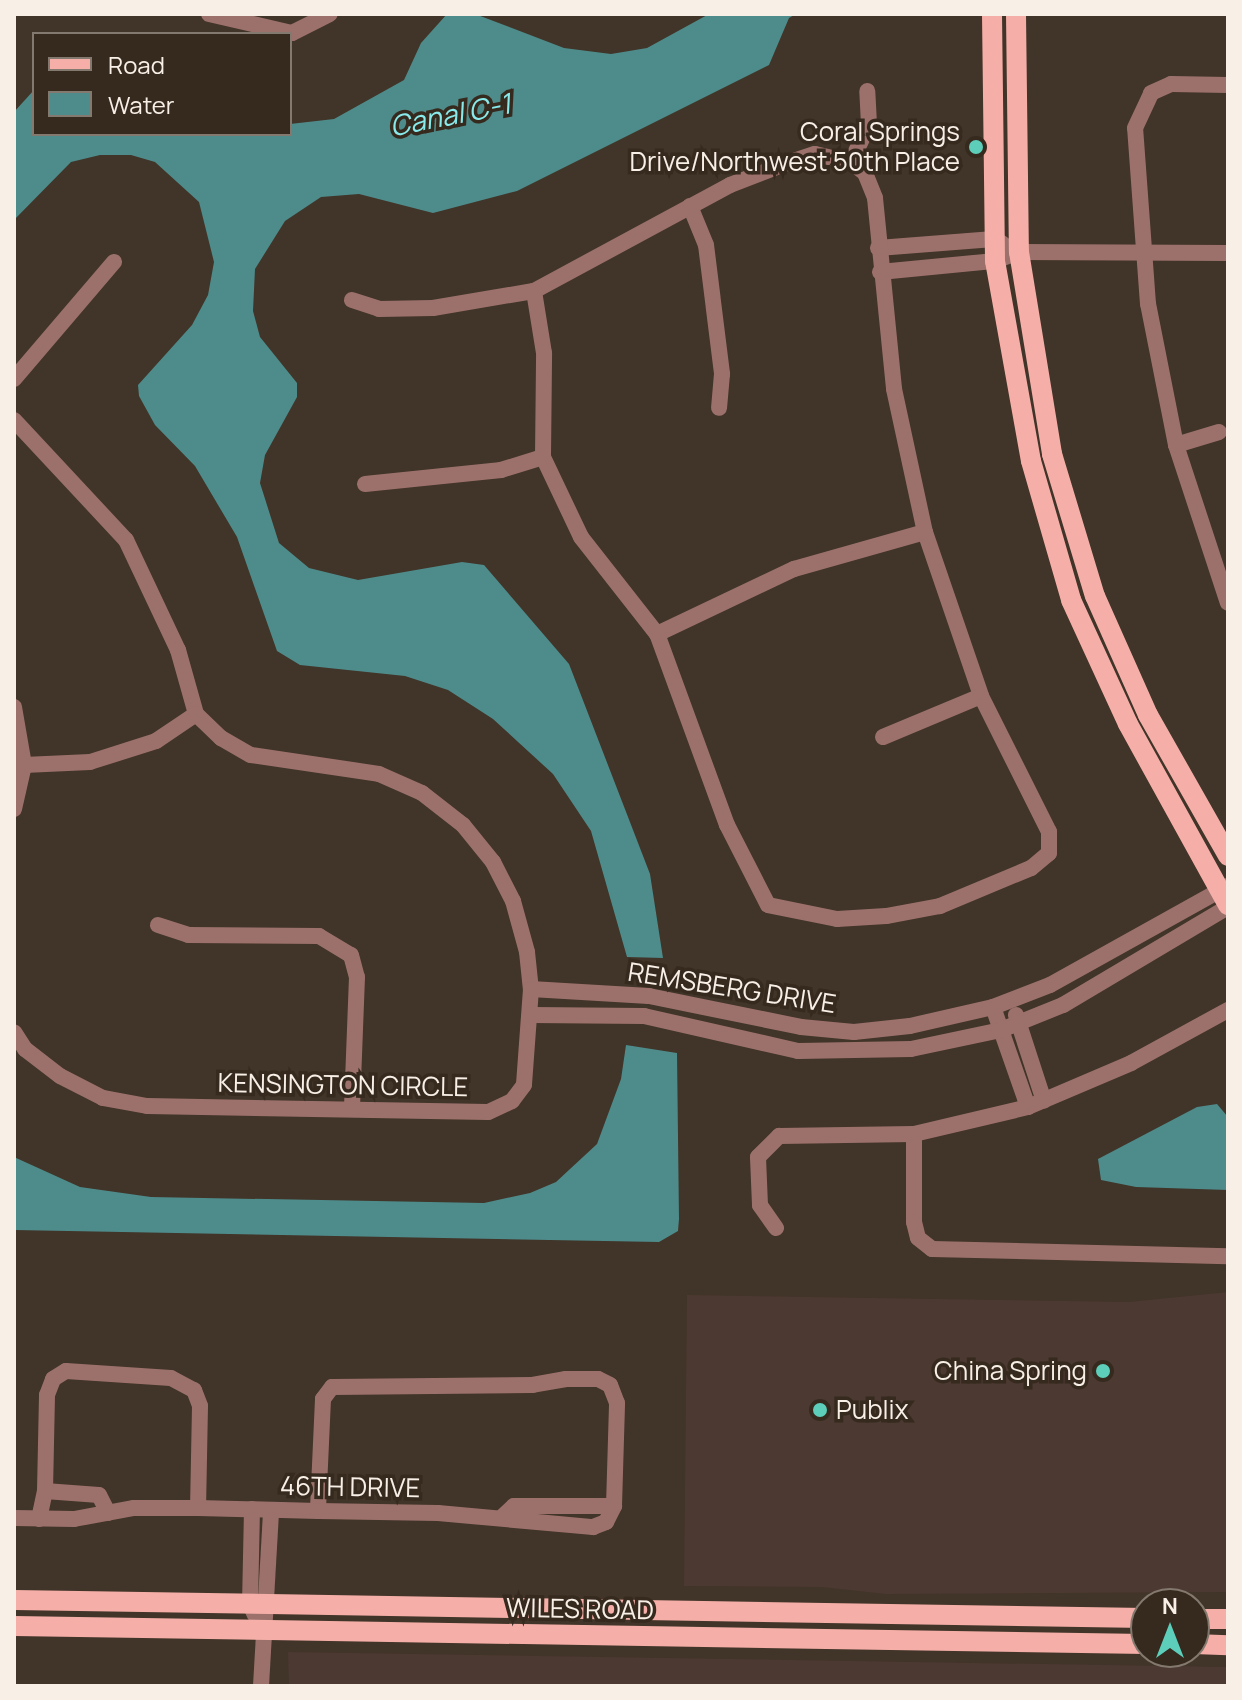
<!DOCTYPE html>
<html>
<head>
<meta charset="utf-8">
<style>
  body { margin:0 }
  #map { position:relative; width:1242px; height:1700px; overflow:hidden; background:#413428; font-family:Manrope,sans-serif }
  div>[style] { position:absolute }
  .commercial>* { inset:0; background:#4c3932 }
  .water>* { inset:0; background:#4e8b8b }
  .minor>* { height:16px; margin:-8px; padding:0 8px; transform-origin:8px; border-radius:8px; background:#9c716c }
  .major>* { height:20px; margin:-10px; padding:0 10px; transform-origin:10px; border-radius:10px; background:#f5afa8 }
  .dots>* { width:22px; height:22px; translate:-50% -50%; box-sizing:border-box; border:4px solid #362a1e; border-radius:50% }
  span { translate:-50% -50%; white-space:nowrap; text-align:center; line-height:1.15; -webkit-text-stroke:7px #362a1e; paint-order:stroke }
  .poi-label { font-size:26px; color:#f8efe7 }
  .right { translate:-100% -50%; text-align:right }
  .left { translate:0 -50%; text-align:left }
  .street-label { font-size:26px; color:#f8efe7 }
  .water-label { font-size:28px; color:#88eaeb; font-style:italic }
  .frame { position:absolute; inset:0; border:16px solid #f8efe7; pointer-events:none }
  .legend { position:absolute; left:32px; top:32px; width:260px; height:104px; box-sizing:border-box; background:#362a1e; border:2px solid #84796e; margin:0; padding:10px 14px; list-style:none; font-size:24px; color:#f8efe7 }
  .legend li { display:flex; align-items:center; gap:16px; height:40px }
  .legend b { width:40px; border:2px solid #84796e }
  .north { position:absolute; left:1130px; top:1588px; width:80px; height:80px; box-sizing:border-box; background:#362a1e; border:2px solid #84796e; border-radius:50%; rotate:0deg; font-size:22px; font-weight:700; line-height:32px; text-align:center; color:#f8efe7 }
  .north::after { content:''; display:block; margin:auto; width:28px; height:36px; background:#5cceba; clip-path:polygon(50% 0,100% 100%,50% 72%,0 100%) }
</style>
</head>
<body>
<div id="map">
  <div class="commercial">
    <div style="clip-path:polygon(1228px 1292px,1228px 1592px,886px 1594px,822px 1587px,684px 1586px,687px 1295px,1129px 1302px)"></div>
    <div style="clip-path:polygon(288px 1652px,1228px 1667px,1228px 1686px,289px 1686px)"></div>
  </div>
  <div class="water">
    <div style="clip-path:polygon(447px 14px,475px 14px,564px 48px,611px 54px,647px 48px,709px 14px,796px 14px,789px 18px,769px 65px,517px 191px,433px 213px,359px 194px,321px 197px,285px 221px,255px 269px,253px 311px,260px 337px,297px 383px,297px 397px,265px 455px,260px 483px,279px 543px,309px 568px,358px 580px,462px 562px,484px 565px,569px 664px,650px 874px,663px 958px,627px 957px,591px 831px,553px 774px,493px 719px,448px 690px,405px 676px,300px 665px,277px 651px,237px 537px,195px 466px,155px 425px,139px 396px,138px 385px,192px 325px,208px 295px,214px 262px,199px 202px,155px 162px,131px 155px,100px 155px,71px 162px,14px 220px,14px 112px,34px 90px,34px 134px,290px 134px,290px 124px,334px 119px,404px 80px,421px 43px)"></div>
    <div style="clip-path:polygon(626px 1045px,677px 1053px,679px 1219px,678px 1231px,659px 1242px,14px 1230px,14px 1157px,80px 1187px,151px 1197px,484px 1203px,530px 1193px,556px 1182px,597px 1144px,621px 1079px)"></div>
    <div style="clip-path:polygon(1217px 1104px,1228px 1117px,1228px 1190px,1136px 1187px,1101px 1180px,1098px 1159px,1197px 1107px)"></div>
  </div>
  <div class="minor">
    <div style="left:209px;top:14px;width:85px;rotate:12.9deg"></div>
    <div style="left:292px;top:33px;width:42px;rotate:-26.6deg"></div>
    <div style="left:851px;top:162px;width:42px;rotate:-64.7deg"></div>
    <div style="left:869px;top:124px;width:33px;rotate:-93deg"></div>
    <div style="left:690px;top:206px;width:42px;rotate:67.7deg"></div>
    <div style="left:706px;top:245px;width:130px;rotate:82.9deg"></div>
    <div style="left:722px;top:374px;width:34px;rotate:95deg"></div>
    <div style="left:878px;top:248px;width:116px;rotate:-4.4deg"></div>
    <div style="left:994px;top:239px;width:10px;rotate:29deg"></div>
    <div style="left:880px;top:272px;width:116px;rotate:-5.5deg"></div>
    <div style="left:995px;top:261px;width:26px;rotate:-21deg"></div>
    <div style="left:1019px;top:252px;width:209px;rotate:0.3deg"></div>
    <div style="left:352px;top:300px;width:28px;rotate:18deg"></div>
    <div style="left:379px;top:309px;width:54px;rotate:-1.1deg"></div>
    <div style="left:433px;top:308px;width:102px;rotate:-9.6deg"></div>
    <div style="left:534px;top:291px;width:223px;rotate:-28.4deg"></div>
    <div style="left:730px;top:185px;width:64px;rotate:-21deg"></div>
    <div style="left:790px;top:162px;width:26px;rotate:-18deg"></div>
    <div style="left:815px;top:154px;width:37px;rotate:13deg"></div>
    <div style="left:851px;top:162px;width:18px;rotate:38deg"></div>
    <div style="left:865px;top:173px;width:27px;rotate:68deg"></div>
    <div style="left:875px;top:198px;width:192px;rotate:84.3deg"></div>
    <div style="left:894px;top:389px;width:146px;rotate:77.8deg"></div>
    <div style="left:925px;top:532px;width:173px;rotate:71.1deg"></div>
    <div style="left:981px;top:696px;width:152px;rotate:63.4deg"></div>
    <div style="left:1049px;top:832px;width:21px;rotate:90deg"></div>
    <div style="left:1049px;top:853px;width:23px;rotate:140deg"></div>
    <div style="left:1031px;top:868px;width:99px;rotate:157.3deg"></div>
    <div style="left:940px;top:906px;width:55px;rotate:169.5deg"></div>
    <div style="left:886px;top:916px;width:49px;rotate:176.5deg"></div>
    <div style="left:837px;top:919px;width:70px;rotate:-168.5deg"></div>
    <div style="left:768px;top:905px;width:90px;rotate:-117.1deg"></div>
    <div style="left:727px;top:825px;width:203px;rotate:-110.1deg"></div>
    <div style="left:657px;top:634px;width:123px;rotate:-128.1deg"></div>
    <div style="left:581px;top:537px;width:89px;rotate:-115.4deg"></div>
    <div style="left:543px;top:457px;width:104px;rotate:-89.4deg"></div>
    <div style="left:544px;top:353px;width:63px;rotate:-99.2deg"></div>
    <div style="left:14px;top:379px;width:154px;rotate:-49.5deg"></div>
    <div style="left:14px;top:420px;width:164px;rotate:47deg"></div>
    <div style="left:126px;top:540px;width:122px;rotate:64.7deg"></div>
    <div style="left:178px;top:650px;width:66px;rotate:74.3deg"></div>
    <div style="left:196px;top:714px;width:35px;rotate:44deg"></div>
    <div style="left:221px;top:738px;width:34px;rotate:30deg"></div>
    <div style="left:251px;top:755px;width:129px;rotate:8.4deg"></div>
    <div style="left:379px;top:774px;width:47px;rotate:23.8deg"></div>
    <div style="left:422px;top:793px;width:52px;rotate:38deg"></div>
    <div style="left:463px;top:825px;width:48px;rotate:51deg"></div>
    <div style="left:493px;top:862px;width:44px;rotate:62.9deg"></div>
    <div style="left:513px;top:901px;width:53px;rotate:74.6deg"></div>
    <div style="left:527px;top:952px;width:37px;rotate:84deg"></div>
    <div style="left:531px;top:989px;width:96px;rotate:94.2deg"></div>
    <div style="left:524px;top:1085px;width:20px;rotate:127deg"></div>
    <div style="left:512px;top:1101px;width:26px;rotate:155deg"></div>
    <div style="left:488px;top:1112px;width:341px;rotate:-179deg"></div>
    <div style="left:147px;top:1106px;width:45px;rotate:-169.7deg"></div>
    <div style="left:103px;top:1098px;width:48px;rotate:-152.9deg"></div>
    <div style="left:60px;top:1076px;width:44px;rotate:-142.4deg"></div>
    <div style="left:25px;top:1049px;width:20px;rotate:-123deg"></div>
    <div style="left:1219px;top:432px;width:45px;rotate:163.2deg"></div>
    <div style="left:1176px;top:445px;width:166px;rotate:71.8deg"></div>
    <div style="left:1176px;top:445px;width:144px;rotate:-101.2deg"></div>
    <div style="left:1148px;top:304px;width:176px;rotate:-94.2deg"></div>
    <div style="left:1135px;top:128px;width:38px;rotate:-65deg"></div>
    <div style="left:1151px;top:93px;width:22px;rotate:-24deg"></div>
    <div style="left:1171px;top:84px;width:57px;rotate:1deg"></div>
    <div style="left:365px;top:484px;width:137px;rotate:-5.9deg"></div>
    <div style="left:501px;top:470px;width:44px;rotate:-17.2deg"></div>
    <div style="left:657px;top:634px;width:152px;rotate:-25.4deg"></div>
    <div style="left:794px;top:569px;width:136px;rotate:-15.8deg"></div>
    <div style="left:14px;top:707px;width:59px;rotate:80.2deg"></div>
    <div style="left:24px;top:765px;width:45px;rotate:102.8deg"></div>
    <div style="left:883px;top:737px;width:106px;rotate:-22.7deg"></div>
    <div style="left:24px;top:765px;width:66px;rotate:-2.6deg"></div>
    <div style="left:90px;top:762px;width:69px;rotate:-17.7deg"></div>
    <div style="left:156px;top:741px;width:48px;rotate:-34deg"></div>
    <div style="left:158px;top:925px;width:32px;rotate:18deg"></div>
    <div style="left:188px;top:935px;width:131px;rotate:0.4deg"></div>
    <div style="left:319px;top:936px;width:37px;rotate:31deg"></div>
    <div style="left:351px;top:955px;width:23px;rotate:75deg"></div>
    <div style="left:357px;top:977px;width:132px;rotate:92.2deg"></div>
    <div style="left:531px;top:989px;width:118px;rotate:3.4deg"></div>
    <div style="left:649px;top:996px;width:155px;rotate:11.5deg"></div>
    <div style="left:801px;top:1027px;width:53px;rotate:5.4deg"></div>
    <div style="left:854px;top:1032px;width:56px;rotate:-6.1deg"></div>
    <div style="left:910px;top:1026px;width:85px;rotate:-12.9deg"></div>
    <div style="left:993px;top:1007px;width:61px;rotate:-21.1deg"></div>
    <div style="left:1050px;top:985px;width:204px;rotate:-29.1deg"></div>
    <div style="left:993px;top:1007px;width:106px;rotate:70.7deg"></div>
    <div style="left:531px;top:1015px;width:113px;rotate:0.5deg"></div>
    <div style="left:644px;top:1016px;width:158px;rotate:12.8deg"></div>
    <div style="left:798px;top:1051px;width:113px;rotate:-1deg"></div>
    <div style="left:911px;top:1049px;width:92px;rotate:-11.9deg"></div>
    <div style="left:1001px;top:1030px;width:67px;rotate:-22deg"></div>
    <div style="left:1063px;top:1005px;width:192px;rotate:-30.7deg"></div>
    <div style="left:1016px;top:1015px;width:90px;rotate:72deg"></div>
    <div style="left:914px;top:1134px;width:88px;rotate:90deg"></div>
    <div style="left:914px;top:1222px;width:16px;rotate:76deg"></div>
    <div style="left:918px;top:1238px;width:18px;rotate:38deg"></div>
    <div style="left:932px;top:1249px;width:296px;rotate:1.4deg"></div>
    <div style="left:776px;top:1228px;width:28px;rotate:-125deg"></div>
    <div style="left:760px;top:1205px;width:48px;rotate:-92.4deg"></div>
    <div style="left:758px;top:1157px;width:30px;rotate:-45deg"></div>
    <div style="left:779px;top:1136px;width:135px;rotate:-0.8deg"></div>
    <div style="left:914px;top:1134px;width:117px;rotate:-13.3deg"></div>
    <div style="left:1028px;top:1107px;width:112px;rotate:-23.1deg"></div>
    <div style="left:1131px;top:1063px;width:111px;rotate:-28.7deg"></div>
    <div style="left:45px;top:1491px;width:54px;rotate:4.2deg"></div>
    <div style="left:99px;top:1495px;width:20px;rotate:63deg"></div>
    <div style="left:252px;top:1509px;width:95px;rotate:91.2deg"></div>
    <div style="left:250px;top:1604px;width:12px;rotate:66deg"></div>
    <div style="left:502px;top:1517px;width:16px;rotate:-43deg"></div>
    <div style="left:514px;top:1506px;width:100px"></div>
    <div style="left:14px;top:1518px;width:60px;rotate:1deg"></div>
    <div style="left:74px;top:1519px;width:61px;rotate:-10.4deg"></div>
    <div style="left:134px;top:1508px;width:64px"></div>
    <div style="left:198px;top:1508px;width:120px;rotate:1.4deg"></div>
    <div style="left:318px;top:1511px;width:120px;rotate:1deg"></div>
    <div style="left:438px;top:1513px;width:156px;rotate:5.2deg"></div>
    <div style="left:593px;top:1527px;width:14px;rotate:-21deg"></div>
    <div style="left:606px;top:1522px;width:18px;rotate:-63deg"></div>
    <div style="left:614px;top:1506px;width:103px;rotate:-88.3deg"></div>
    <div style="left:617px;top:1403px;width:19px;rotate:-111deg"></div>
    <div style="left:610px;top:1385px;width:13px;rotate:-153deg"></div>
    <div style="left:598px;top:1379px;width:32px;rotate:180deg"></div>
    <div style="left:566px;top:1379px;width:34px;rotate:170deg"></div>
    <div style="left:533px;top:1385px;width:201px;rotate:179.4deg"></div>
    <div style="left:332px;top:1387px;width:15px;rotate:127deg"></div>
    <div style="left:323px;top:1399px;width:112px;rotate:92.6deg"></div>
    <div style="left:39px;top:1519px;width:29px;rotate:-78deg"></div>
    <div style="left:45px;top:1491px;width:96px;rotate:-88.8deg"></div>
    <div style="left:47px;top:1395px;width:17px;rotate:-69deg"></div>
    <div style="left:53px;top:1379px;width:15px;rotate:-32deg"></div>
    <div style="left:66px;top:1371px;width:105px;rotate:3.8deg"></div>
    <div style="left:171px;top:1378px;width:26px;rotate:28deg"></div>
    <div style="left:194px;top:1390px;width:17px;rotate:69deg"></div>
    <div style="left:200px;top:1406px;width:102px;rotate:91.1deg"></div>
    <div style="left:261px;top:1686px;width:176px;rotate:-86.7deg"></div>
  </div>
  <div class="major">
    <div style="left:992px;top:14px;width:247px;rotate:89.3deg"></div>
    <div style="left:995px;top:261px;width:203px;rotate:79.8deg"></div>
    <div style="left:1031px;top:461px;width:145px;rotate:73.9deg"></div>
    <div style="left:1071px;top:600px;width:136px;rotate:65.3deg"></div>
    <div style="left:1128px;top:724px;width:207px;rotate:61.1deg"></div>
    <div style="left:1016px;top:14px;width:238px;rotate:89.3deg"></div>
    <div style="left:1019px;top:252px;width:205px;rotate:80.7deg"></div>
    <div style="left:1052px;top:454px;width:148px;rotate:73.2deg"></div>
    <div style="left:1095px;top:596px;width:130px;rotate:66deg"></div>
    <div style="left:1148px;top:715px;width:162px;rotate:60.4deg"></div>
    <div style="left:14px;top:1600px;width:1132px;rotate:0.91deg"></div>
    <div style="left:1194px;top:1619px;width:34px"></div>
    <div style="left:14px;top:1626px;width:1132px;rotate:0.91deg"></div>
    <div style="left:1194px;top:1644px;width:34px;rotate:2deg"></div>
  </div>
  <div class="dots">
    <div style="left:976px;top:147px;background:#5cceba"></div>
    <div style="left:1103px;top:1371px;background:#5cceba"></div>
    <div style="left:820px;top:1410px;background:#5cceba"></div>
  </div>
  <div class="poi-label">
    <span class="right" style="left:960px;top:147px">Coral Springs<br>Drive/Northwest 50th Place</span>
    <span class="right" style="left:1087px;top:1371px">China Spring</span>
    <span class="left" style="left:836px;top:1410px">Publix</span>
  </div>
  <div class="street-label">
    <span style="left:732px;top:988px;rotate:9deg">REMSBERG DRIVE</span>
    <span style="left:343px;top:1085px;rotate:1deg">KENSINGTON CIRCLE</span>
    <span style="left:350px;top:1487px;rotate:1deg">46TH DRIVE</span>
    <span style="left:580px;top:1609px;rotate:1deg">WILES ROAD</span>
  </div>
  <div class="water-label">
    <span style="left:450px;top:114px;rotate:-11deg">Canal C-1</span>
  </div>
  <div class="frame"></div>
  <ul class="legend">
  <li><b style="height:10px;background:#f5afa8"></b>Road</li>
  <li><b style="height:22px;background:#4e8b8b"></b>Water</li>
  </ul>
  <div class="north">N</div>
</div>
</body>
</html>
